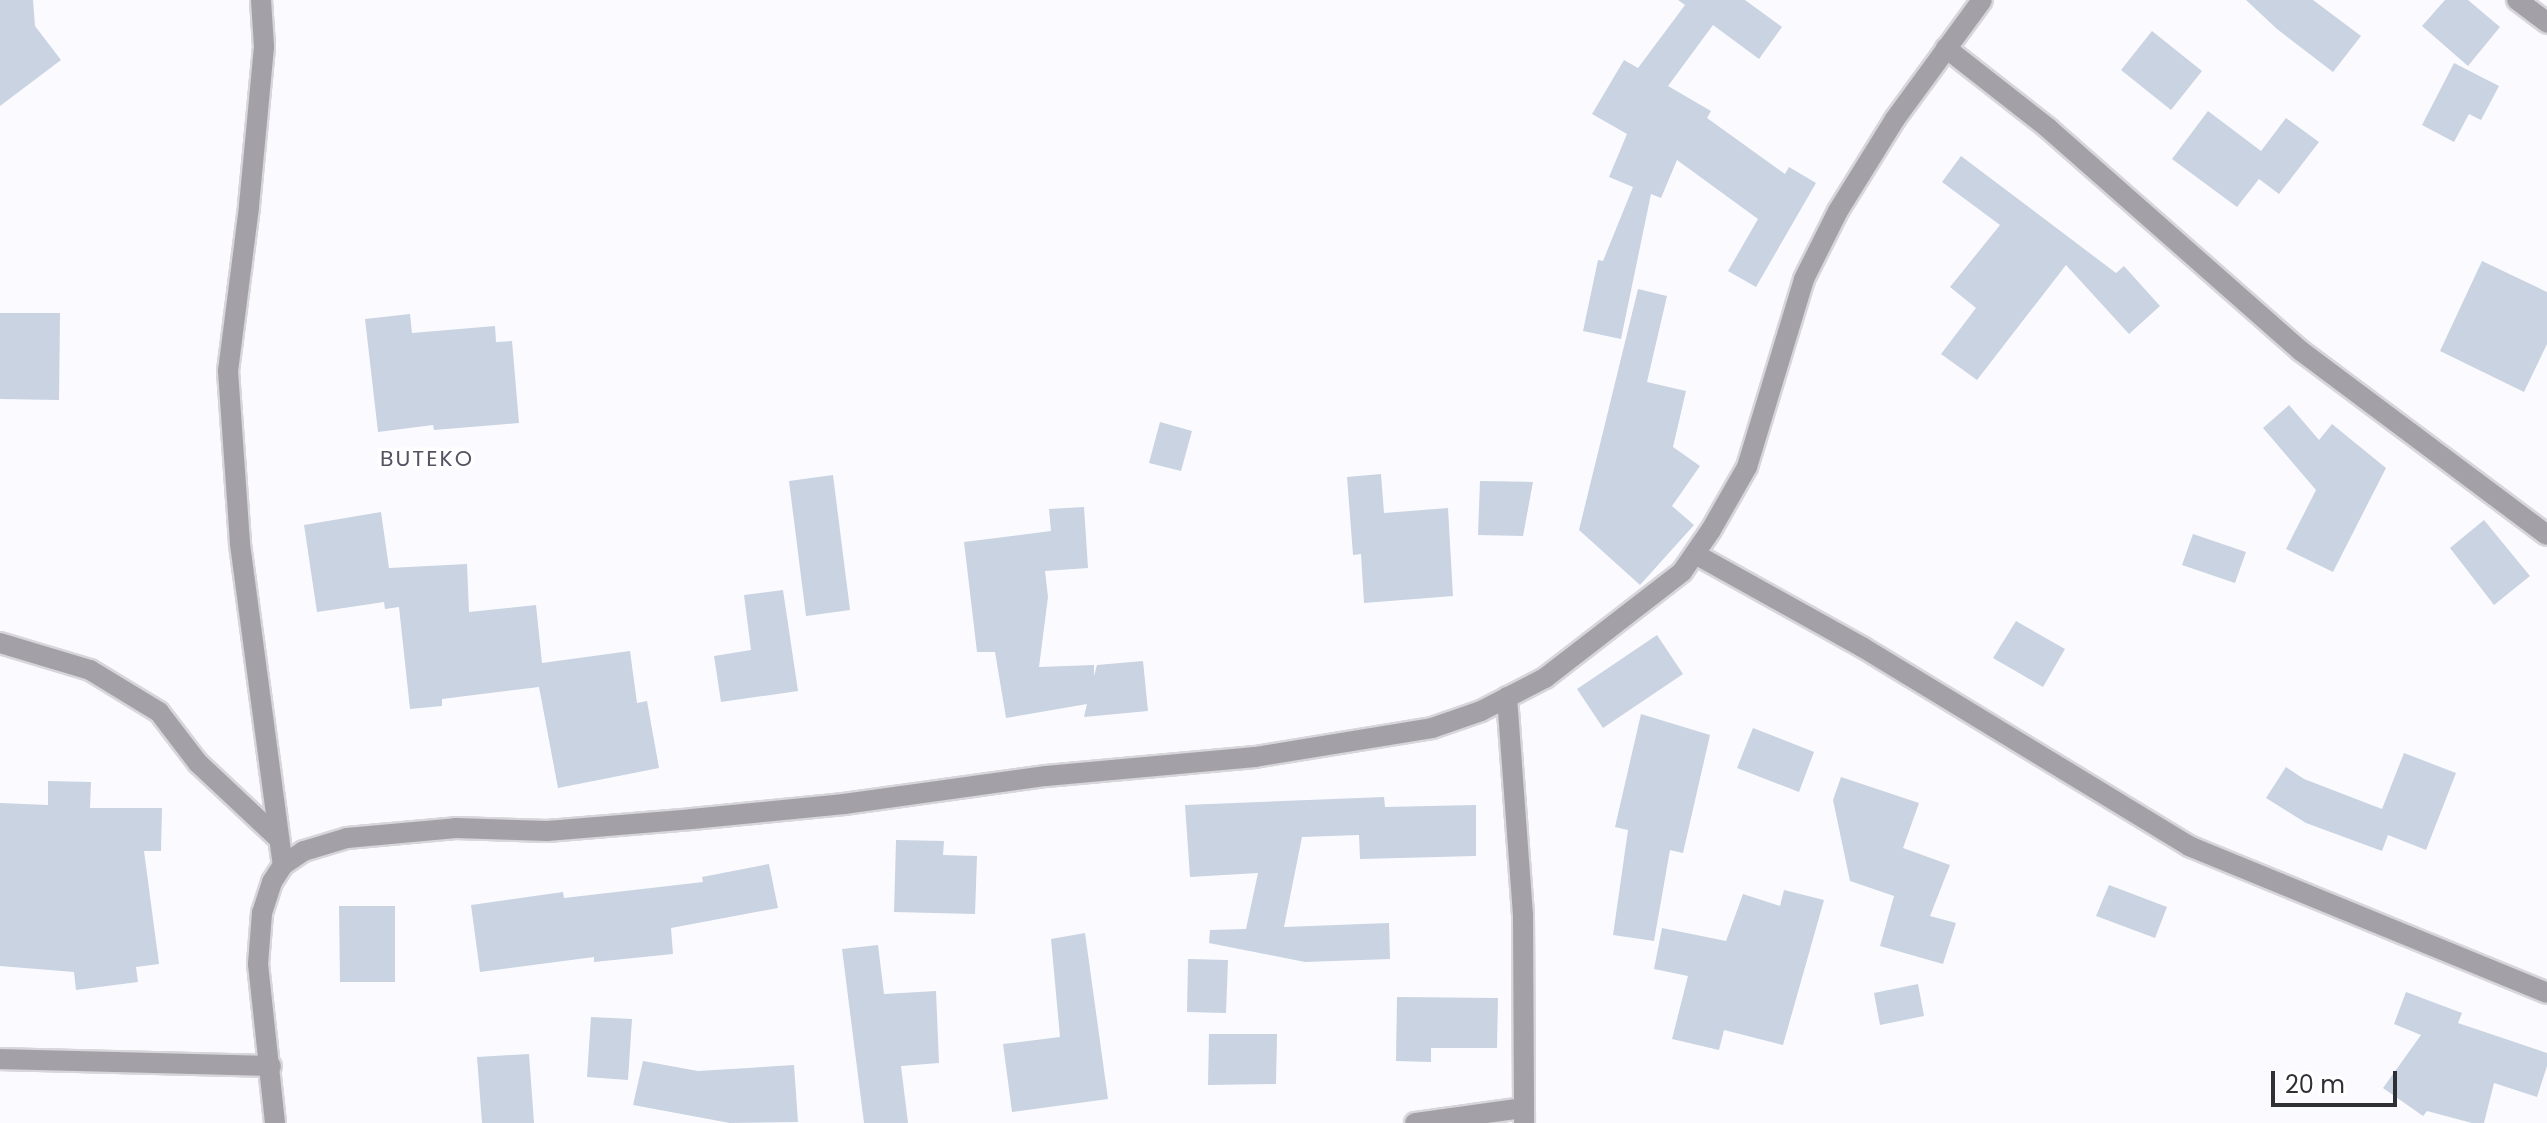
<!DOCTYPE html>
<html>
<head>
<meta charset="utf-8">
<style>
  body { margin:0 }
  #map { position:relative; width:2547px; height:1123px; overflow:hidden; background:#fbfbff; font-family:Poppins,sans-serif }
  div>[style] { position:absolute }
  .building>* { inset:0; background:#c9d3e2 }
  .roads { filter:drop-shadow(2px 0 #d6d6db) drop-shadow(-2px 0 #d6d6db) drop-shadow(0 2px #d6d6db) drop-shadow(0 -2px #d6d6db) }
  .street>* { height:20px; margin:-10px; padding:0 10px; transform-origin:10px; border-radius:10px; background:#a4a0a7 }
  span { translate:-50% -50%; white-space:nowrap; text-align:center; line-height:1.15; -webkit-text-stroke:7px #fff; paint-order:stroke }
  .neighbourhood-label { font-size:22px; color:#535362; letter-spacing:2px }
  .scale { position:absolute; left:2271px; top:1071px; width:126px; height:36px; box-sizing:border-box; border:4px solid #2f2f36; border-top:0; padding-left:10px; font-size:24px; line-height:28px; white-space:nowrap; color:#2f2f36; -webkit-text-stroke:6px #fff; paint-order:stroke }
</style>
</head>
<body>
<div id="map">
  <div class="building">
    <div style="clip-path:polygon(0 0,33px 0,35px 26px,61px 60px,0 106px)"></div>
    <div style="clip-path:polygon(1678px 0,1745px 0,1782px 27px,1759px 59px,1713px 25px,1668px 86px,1711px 111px,1707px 118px,1785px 174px,1789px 167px,1816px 183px,1756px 287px,1728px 271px,1758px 219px,1677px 160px,1661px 198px,1651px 194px,1621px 339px,1583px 331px,1598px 260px,1603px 261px,1633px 187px,1609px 177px,1627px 134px,1592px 114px,1624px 60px,1638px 68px,1685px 5px)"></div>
    <div style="clip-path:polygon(2246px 0,2313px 0,2361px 36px,2333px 72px,2277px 29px)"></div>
    <div style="clip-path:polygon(2445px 0,2468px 0,2500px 27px,2468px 66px,2422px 26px)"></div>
    <div style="clip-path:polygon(2152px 31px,2202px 71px,2171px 110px,2121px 70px)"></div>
    <div style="clip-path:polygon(2454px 63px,2499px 86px,2481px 120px,2469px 114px,2454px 142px,2422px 125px)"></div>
    <div style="clip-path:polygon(2208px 111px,2261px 151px,2286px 118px,2319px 142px,2279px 194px,2259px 179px,2237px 207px,2172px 159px)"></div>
    <div style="clip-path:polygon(1961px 156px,2116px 273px,2124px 266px,2160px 306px,2129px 334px,2066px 265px,1977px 380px,1941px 354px,1976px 308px,1950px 287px,2000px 225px,1942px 182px)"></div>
    <div style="clip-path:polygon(2482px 261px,2547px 292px,2547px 344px,2524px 392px,2440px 351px)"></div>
    <div style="clip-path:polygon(1638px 289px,1667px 296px,1647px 382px,1686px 391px,1673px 447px,1700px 466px,1672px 506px,1694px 525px,1640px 585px,1579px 530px)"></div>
    <div style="clip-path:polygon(0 313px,60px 313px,59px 400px,0 399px)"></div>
    <div style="clip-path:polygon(410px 314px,412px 333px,495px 326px,496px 342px,512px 341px,519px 423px,434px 430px,433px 425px,378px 432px,365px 319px)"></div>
    <div style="clip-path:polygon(2289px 405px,2319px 440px,2332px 424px,2386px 468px,2333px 572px,2286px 549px,2316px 490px,2263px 428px)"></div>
    <div style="clip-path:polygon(1160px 422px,1192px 431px,1181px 471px,1149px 463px)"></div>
    <div style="clip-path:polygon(1381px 474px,1384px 513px,1448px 508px,1453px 596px,1364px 603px,1361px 554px,1353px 555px,1347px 477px)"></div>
    <div style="clip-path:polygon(833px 475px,850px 610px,806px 616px,789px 481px)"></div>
    <div style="clip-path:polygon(1480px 481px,1533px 482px,1523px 536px,1478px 535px)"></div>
    <div style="clip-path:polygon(1084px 507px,1088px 568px,1045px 571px,1048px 597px,1039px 667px,1094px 665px,1094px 676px,1097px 665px,1143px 661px,1148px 711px,1084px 717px,1087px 704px,1006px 718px,995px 652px,977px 652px,964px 542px,1051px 531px,1049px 509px)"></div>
    <div style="clip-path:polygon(381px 512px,389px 568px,467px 564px,469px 612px,536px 605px,542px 663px,630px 651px,637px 703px,647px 701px,659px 768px,558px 788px,539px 687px,442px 699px,442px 706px,410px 709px,399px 607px,385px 609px,384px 602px,317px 612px,304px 525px)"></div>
    <div style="clip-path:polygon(2484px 520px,2530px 576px,2494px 605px,2450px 548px)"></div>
    <div style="clip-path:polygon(2193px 534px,2246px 552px,2235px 583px,2182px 565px)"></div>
    <div style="clip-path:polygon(783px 590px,798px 691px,721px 702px,714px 656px,751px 650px,744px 595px)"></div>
    <div style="clip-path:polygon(2016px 621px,2065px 649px,2043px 687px,1993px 658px)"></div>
    <div style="clip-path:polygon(1657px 635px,1683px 674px,1603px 728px,1577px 689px)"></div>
    <div style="clip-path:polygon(1641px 714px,1710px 735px,1683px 853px,1670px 850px,1654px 941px,1613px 935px,1628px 830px,1615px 827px)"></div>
    <div style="clip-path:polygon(1753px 728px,1814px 752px,1799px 792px,1737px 768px)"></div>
    <div style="clip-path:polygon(2404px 753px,2456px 773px,2426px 850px,2388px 835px,2382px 851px,2306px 823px,2266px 798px,2286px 767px,2304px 779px,2382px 809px)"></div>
    <div style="clip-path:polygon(1841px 777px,1919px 803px,1903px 848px,1950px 865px,1930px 916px,1956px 923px,1943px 964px,1880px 946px,1894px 896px,1850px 881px,1833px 800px)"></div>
    <div style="clip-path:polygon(48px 781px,91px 782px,90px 808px,162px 808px,161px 851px,144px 851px,159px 964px,136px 967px,138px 982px,76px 990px,74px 972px,0 966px,0 803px,48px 805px)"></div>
    <div style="clip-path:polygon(1384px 797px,1385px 807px,1476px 805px,1476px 856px,1360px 859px,1359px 835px,1302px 837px,1284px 927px,1389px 923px,1390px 959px,1305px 962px,1209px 943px,1210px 930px,1246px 929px,1258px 873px,1190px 877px,1185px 805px)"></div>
    <div style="clip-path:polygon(896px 840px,944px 841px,943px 855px,977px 856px,975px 914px,894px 912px)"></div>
    <div style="clip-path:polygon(769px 864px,778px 908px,671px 928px,673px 954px,594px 962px,594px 957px,480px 972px,471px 905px,563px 892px,564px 898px,703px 882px,702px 877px)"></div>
    <div style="clip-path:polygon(2109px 885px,2167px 907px,2155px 938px,2096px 916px)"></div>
    <div style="clip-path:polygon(1784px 890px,1824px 900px,1783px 1045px,1724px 1030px,1719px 1050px,1672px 1039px,1688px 976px,1654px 969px,1662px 928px,1726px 941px,1743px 894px,1780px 906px)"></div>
    <div style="clip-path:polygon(339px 906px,395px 906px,395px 982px,340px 982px)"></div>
    <div style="clip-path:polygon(1085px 933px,1108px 1099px,1012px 1112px,1003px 1044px,1060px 1037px,1051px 939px)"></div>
    <div style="clip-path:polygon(878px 945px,884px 994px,936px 991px,939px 1063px,901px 1066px,908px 1123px,864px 1123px,842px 949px)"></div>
    <div style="clip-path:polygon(1188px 959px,1228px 960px,1226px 1013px,1187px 1012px)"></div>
    <div style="clip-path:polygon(1918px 984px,1924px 1016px,1880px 1025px,1874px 993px)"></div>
    <div style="clip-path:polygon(2406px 992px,2462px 1013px,2458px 1023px,2547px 1053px,2547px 1066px,2537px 1097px,2494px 1083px,2484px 1123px,2472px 1123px,2427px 1111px,2423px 1116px,2383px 1088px,2421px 1035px,2394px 1024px)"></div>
    <div style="clip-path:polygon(1397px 997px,1498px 998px,1497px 1048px,1431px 1048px,1431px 1062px,1396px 1061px)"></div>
    <div style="clip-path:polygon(591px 1017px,632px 1019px,628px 1080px,587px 1077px)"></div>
    <div style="clip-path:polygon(1209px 1034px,1277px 1034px,1276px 1084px,1208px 1085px)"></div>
    <div style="clip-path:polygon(529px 1054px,534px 1123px,482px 1123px,477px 1057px)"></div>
    <div style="clip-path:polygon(643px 1061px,698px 1071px,794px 1065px,798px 1122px,730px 1123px,633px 1105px)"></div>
  </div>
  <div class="roads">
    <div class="street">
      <div style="left:261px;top:0;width:47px;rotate:86.3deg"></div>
      <div style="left:264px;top:47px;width:161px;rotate:95.4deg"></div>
      <div style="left:249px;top:207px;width:165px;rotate:97.3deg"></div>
      <div style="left:228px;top:371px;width:173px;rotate:86deg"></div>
      <div style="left:240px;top:544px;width:324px;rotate:82.4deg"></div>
      <div style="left:2517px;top:0;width:38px;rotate:37deg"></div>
      <div style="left:1946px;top:48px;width:130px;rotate:38.1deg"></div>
      <div style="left:2048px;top:128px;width:337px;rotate:41.4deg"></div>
      <div style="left:2301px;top:351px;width:307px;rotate:36.8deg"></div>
      <div style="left:1695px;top:554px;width:191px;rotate:29.1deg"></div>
      <div style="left:1862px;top:647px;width:383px;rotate:31.3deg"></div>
      <div style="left:2189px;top:846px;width:387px;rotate:22.3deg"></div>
      <div style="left:0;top:643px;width:94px;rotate:16.7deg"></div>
      <div style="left:90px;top:670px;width:81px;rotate:31.3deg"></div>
      <div style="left:159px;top:712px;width:64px;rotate:52.6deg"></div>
      <div style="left:198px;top:763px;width:111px;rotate:43.2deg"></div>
      <div style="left:1507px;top:697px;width:218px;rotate:85.8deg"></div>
      <div style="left:1523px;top:914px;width:209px;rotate:89.7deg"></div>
      <div style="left:0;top:1059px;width:271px;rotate:1.5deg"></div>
      <div style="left:275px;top:1123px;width:160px;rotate:-96.1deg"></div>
      <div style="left:258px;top:964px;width:51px;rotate:-85.5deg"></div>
      <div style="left:262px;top:913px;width:33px;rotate:-72deg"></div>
      <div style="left:272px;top:882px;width:20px;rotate:-57deg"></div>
      <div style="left:283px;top:865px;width:25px;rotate:-34deg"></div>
      <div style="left:304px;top:851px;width:45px;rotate:-16.8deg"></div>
      <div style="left:347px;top:838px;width:109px;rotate:-5.2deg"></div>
      <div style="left:456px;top:828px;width:91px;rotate:1.9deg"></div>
      <div style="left:547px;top:831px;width:145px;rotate:-4.7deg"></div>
      <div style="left:692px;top:819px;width:153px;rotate:-5.6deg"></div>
      <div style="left:844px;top:804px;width:204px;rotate:-7.9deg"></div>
      <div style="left:1046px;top:776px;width:210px;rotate:-5.2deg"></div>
      <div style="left:1255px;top:757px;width:179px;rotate:-9.3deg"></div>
      <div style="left:1432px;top:728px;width:52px;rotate:-19.1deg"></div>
      <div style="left:1481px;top:711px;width:72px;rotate:-27.3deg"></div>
      <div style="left:1545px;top:678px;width:173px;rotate:-37.7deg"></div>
      <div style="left:1682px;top:572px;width:51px;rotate:-55.4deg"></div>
      <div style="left:1711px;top:530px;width:73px;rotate:-60.3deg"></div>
      <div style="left:1747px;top:467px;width:196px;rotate:-73.1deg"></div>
      <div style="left:1804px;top:279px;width:76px;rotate:-63.4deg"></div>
      <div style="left:1838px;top:211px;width:108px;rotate:-58.2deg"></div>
      <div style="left:1895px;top:119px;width:147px;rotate:-53.8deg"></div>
      <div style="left:1415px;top:1123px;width:109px;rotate:-7.9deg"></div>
    </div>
  </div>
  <div class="neighbourhood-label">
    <span style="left:427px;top:459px">BUTEKO</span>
  </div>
  <div class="scale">20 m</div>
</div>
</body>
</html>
